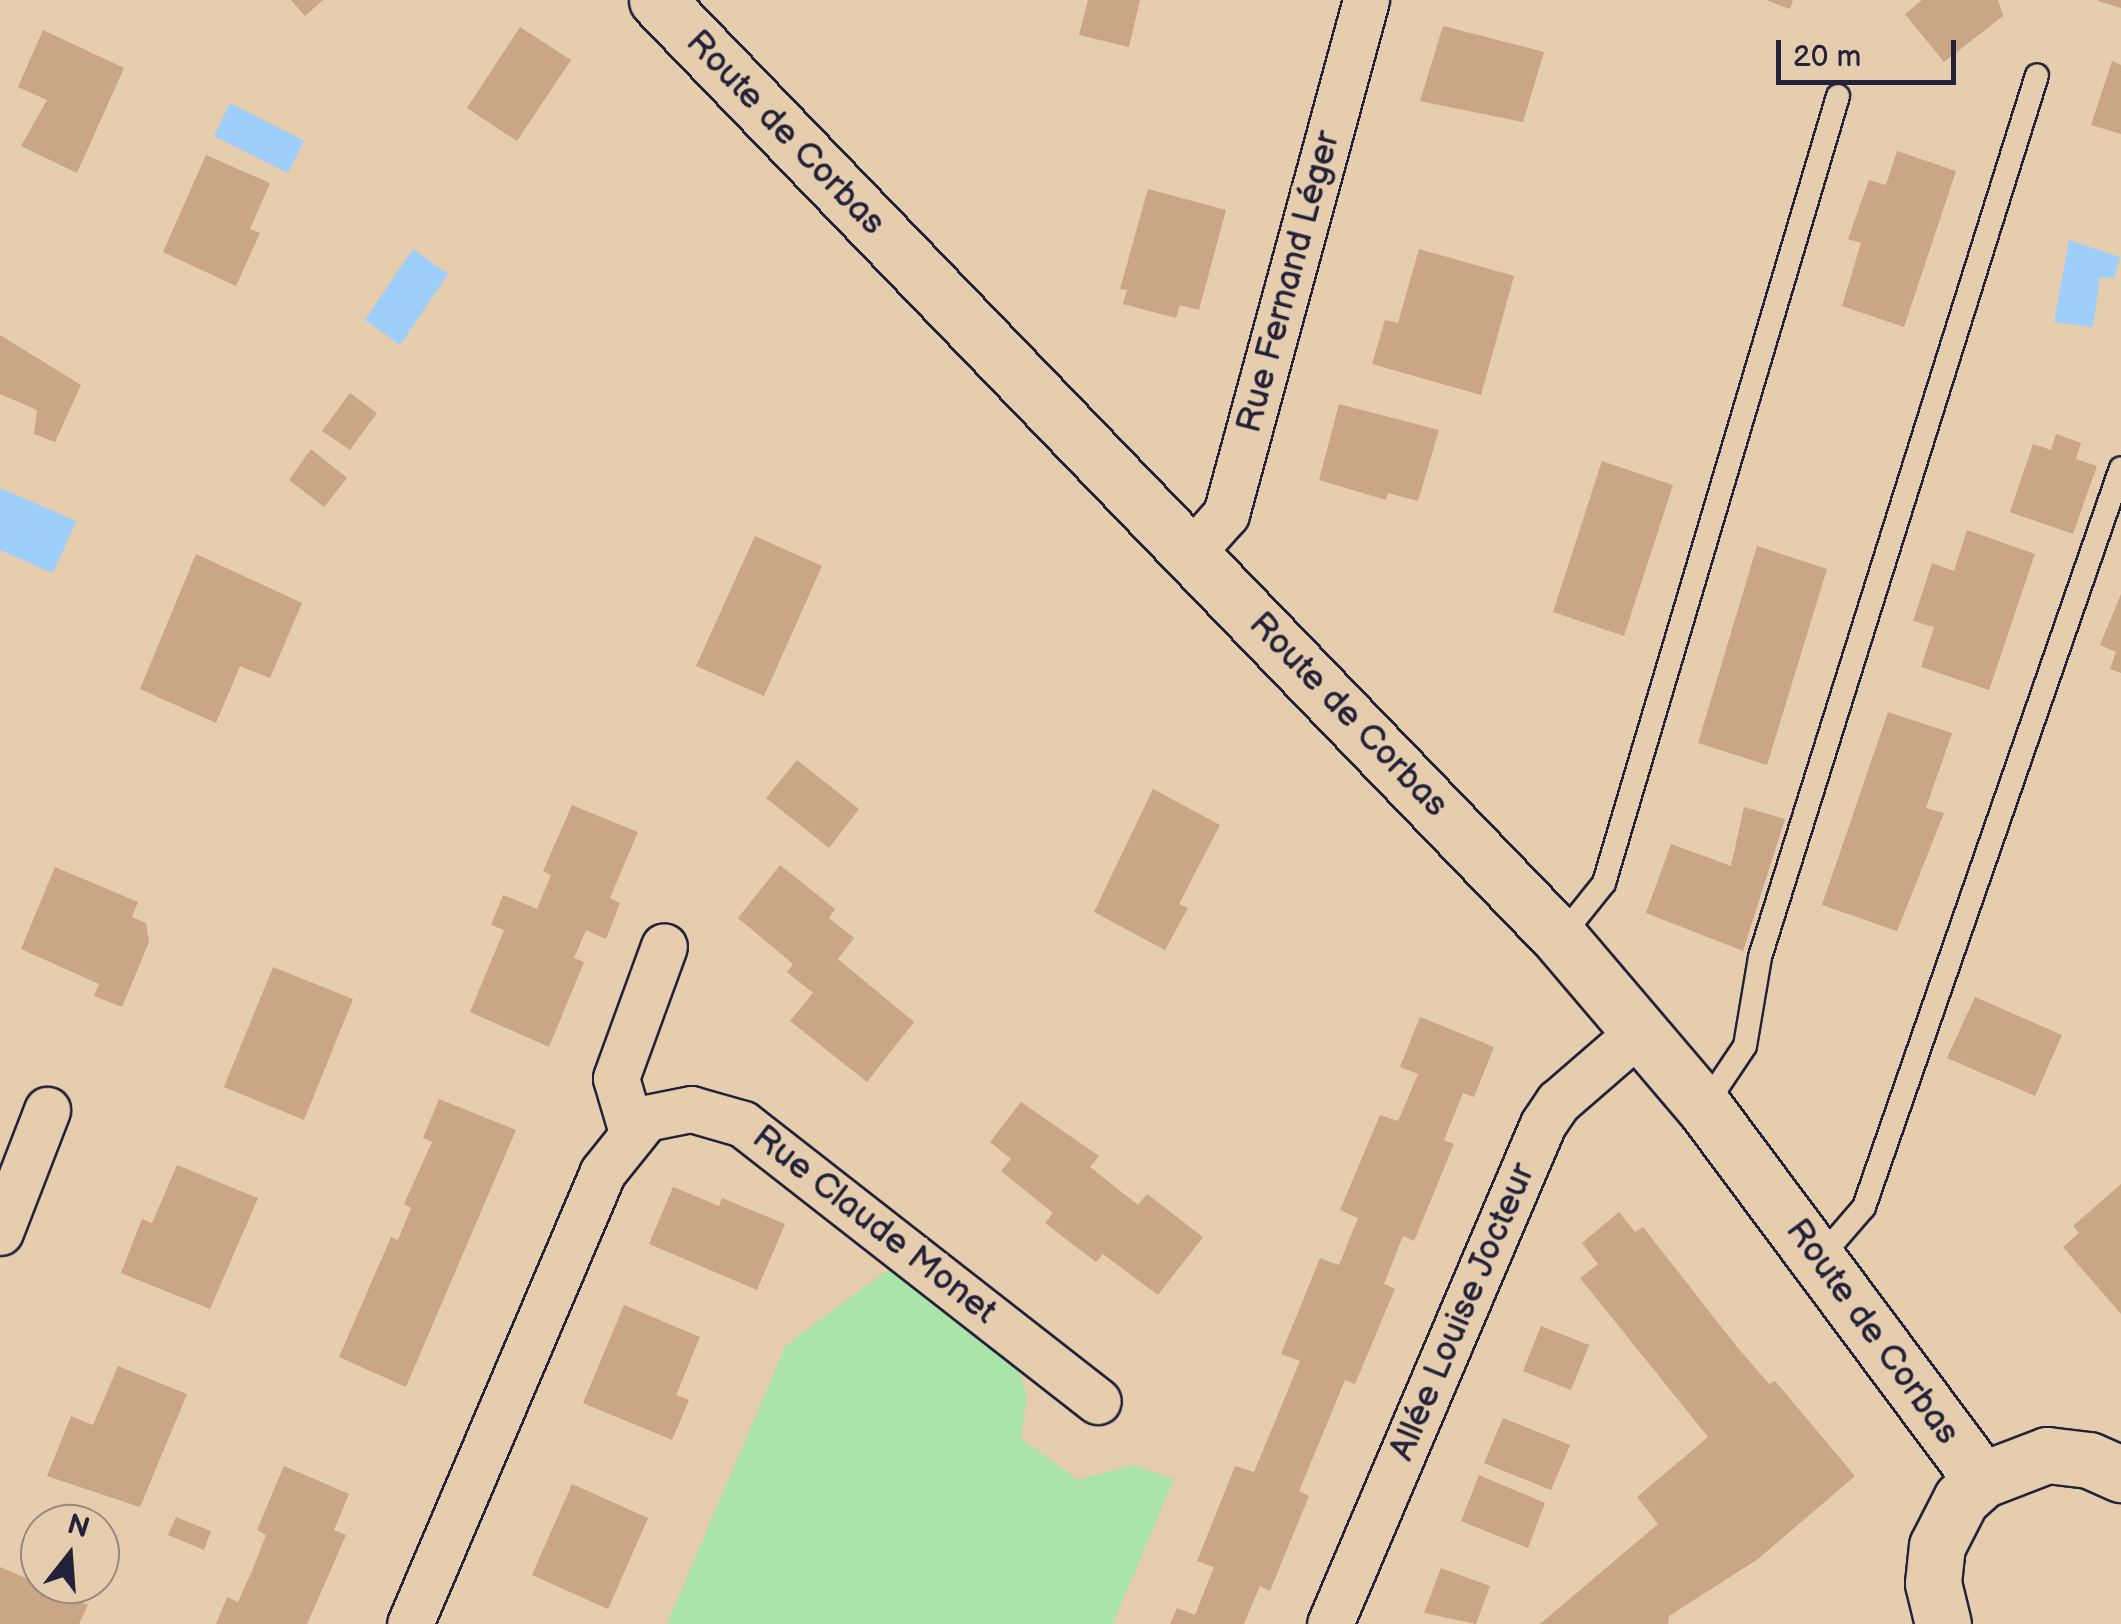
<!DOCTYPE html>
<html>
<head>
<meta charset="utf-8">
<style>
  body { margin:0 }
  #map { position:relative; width:2121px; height:1624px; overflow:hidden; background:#e5cdad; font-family:"Balsamiq Sans",sans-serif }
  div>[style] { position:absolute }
  .green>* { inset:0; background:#aae4a8 }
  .water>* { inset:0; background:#9ecffa }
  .building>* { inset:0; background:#caa586 }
  .roads { filter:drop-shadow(2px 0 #22223b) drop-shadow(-2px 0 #22223b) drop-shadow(0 2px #22223b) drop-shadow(0 -2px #22223b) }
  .service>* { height:22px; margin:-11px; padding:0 11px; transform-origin:11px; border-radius:11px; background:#e5cdad }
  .minor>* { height:45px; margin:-22.5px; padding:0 22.5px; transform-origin:22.5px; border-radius:22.5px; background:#e5cdad }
  .tertiary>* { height:55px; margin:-27.5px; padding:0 27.5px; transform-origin:27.5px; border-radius:27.5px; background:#e5cdad }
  span { translate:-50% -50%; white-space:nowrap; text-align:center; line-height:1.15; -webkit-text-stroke:10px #e5cdad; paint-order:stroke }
  .street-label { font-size:35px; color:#22223b }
  .north { position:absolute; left:20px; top:1504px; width:100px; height:100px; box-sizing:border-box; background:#e5cdad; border:2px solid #97897f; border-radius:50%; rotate:17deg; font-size:28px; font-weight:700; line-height:40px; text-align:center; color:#22223b }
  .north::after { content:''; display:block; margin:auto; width:35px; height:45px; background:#22223b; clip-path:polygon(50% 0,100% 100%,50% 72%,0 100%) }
  .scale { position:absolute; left:1776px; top:40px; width:180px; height:45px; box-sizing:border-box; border:5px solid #22223b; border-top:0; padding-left:12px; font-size:30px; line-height:35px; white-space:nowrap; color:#22223b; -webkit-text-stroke:8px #e5cdad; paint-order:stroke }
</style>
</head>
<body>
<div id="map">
  <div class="green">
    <div style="clip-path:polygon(896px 1264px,1013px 1356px,1027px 1394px,1021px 1438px,1078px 1480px,1133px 1465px,1174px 1479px,1113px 1624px,667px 1624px,786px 1345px)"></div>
  </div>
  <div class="water">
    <div style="clip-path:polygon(230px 103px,304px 141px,288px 173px,214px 136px)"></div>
    <div style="clip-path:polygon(2069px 240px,2120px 257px,2114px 278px,2100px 277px,2093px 327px,2054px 322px)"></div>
    <div style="clip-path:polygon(413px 249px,448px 274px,400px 345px,365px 320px)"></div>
    <div style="clip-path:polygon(0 488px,76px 521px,53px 573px,0 550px)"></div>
  </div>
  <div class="building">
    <div style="clip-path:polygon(291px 0,323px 0,305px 16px)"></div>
    <div style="clip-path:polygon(1088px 0,1140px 0,1129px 47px,1079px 35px)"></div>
    <div style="clip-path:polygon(1766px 0,1793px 0,1790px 9px)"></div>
    <div style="clip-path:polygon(1922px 0,1998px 0,2003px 16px,1944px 62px,1905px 14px)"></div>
    <div style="clip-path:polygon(2098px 0,2121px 0,2121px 8px,2098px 1px)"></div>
    <div style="clip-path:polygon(1443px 26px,1544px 52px,1523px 122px,1420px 101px)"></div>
    <div style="clip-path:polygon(520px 27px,571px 60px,517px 141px,467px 108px)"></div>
    <div style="clip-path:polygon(43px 30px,124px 68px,77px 173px,21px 146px,47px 100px,18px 87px)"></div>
    <div style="clip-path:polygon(2112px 61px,2121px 65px,2121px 134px,2091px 125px)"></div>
    <div style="clip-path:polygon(1897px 151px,1956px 171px,1904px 327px,1842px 306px,1861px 243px,1848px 239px,1869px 180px,1886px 185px)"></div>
    <div style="clip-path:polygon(206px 155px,270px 183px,250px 229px,260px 233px,236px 286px,163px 252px)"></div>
    <div style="clip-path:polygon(1148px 189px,1226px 210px,1199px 310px,1180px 305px,1176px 318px,1123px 304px,1127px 290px,1120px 289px)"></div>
    <div style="clip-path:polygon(1419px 249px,1514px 276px,1481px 395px,1372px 364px,1385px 320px,1398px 323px)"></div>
    <div style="clip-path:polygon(0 335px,81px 385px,55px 442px,34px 434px,37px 410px,0 394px)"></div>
    <div style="clip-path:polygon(350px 393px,377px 413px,350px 450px,322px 431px)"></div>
    <div style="clip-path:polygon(1339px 404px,1439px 430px,1418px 501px,1388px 493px,1386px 500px,1319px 480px)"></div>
    <div style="clip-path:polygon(2056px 434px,2081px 443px,2076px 459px,2097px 466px,2073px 534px,2010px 512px,2033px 444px,2051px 450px)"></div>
    <div style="clip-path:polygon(311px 449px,347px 478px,324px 507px,289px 480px)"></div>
    <div style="clip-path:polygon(1602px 461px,1673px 485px,1624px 636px,1553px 612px)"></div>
    <div style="clip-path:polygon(1967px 530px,2035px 554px,1989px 690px,1921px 667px,1934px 627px,1913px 621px,1932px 563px,1954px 571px)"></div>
    <div style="clip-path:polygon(755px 536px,822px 566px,764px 696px,696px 666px)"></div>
    <div style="clip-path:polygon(1757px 546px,1827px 569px,1767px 765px,1698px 743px)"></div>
    <div style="clip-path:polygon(196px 554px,302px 603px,270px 678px,240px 666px,216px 723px,140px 689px)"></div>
    <div style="clip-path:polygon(2121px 594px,2121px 673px,2110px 669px,2116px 652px,2100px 645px)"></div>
    <div style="clip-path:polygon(1888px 712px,1952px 733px,1926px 808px,1944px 813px,1897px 931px,1822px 905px)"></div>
    <div style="clip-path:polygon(797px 760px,859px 809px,829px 848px,766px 798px)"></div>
    <div style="clip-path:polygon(1153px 789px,1220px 825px,1179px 904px,1188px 908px,1165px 950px,1094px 912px)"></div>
    <div style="clip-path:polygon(572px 805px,638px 832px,610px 898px,620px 903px,606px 939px,586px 930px,574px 958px,584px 962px,549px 1047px,470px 1012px,504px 930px,491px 925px,503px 895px,537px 909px,551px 875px,543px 871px)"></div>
    <div style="clip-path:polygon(1744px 807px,1785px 819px,1743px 951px,1646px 913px,1671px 844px,1731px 866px)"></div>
    <div style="clip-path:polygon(780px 865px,835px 909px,829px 918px,854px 938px,838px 959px,914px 1022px,867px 1082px,790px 1021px,813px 993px,787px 972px,793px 964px,738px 918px)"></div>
    <div style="clip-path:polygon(55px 867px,138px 902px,132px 917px,146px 923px,149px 942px,122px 1007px,94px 996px,99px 984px,21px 949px)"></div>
    <div style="clip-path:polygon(273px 967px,353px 999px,304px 1120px,224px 1087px)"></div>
    <div style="clip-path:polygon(1975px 997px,2062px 1035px,2035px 1096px,1947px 1058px)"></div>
    <div style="clip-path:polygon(1420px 1017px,1494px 1047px,1474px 1097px,1463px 1093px,1444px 1140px,1454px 1144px,1414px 1241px,1403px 1236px,1384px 1284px,1395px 1289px,1355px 1384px,1345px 1380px,1299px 1491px,1309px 1496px,1270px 1591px,1260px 1586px,1244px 1624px,1170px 1624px,1177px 1608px,1195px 1615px,1214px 1567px,1197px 1561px,1235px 1466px,1254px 1472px,1300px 1361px,1281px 1354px,1320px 1258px,1339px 1265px,1358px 1218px,1340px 1210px,1380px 1115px,1398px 1121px,1418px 1074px,1400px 1067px)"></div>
    <div style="clip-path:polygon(439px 1099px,516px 1130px,406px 1387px,339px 1357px,391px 1237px,398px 1240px,411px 1208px,404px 1204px,432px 1142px,423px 1138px)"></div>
    <div style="clip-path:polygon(1021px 1102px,1099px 1156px,1090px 1167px,1138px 1205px,1147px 1194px,1203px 1237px,1158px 1295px,1103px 1254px,1096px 1262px,1071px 1243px,1045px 1223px,1053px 1213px,1001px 1171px,1011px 1159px,990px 1142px)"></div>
    <div style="clip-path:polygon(177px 1165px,258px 1198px,210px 1309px,121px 1273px,142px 1219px,152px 1223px)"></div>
    <div style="clip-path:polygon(2121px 1184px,2121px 1314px,2063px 1247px,2079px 1233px,2073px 1226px)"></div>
    <div style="clip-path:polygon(673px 1187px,719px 1206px,722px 1198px,785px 1224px,757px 1290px,649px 1244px)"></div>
    <div style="clip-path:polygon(1619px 1212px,1635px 1232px,1643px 1227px,1737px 1347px,1769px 1384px,1775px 1381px,1855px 1476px,1758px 1559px,1669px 1616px,1668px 1624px,1540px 1624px,1658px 1524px,1637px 1497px,1708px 1437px,1580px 1278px,1598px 1264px,1582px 1243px)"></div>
    <div style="clip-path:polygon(624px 1305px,700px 1337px,676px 1395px,689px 1400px,672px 1440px,583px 1403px)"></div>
    <div style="clip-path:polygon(1541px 1326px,1589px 1345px,1571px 1390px,1523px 1371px)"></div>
    <div style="clip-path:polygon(118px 1366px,187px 1394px,140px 1507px,47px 1476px,71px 1416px,93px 1425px)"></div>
    <div style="clip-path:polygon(1503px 1418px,1570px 1445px,1551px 1490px,1484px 1463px)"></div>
    <div style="clip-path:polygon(284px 1466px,349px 1494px,334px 1530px,346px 1535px,318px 1599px,307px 1624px,216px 1624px,227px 1597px,238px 1602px,252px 1571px,266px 1535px,257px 1530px)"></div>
    <div style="clip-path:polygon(1479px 1475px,1545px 1503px,1528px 1548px,1461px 1521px)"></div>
    <div style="clip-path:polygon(572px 1484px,648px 1518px,608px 1609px,532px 1575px)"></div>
    <div style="clip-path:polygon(176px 1517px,211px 1531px,204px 1550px,168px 1535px)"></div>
    <div style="clip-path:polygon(0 1567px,88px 1605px,79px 1624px,0 1624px)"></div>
    <div style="clip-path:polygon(1441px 1568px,1490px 1586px,1476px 1624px,1424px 1613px)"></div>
  </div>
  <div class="roads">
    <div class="service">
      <div style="left:1560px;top:938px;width:70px;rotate:-51.3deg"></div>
      <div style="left:1604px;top:883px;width:821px;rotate:-73.44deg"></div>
      <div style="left:1704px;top:1107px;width:73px;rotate:-56.1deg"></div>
      <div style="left:1745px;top:1046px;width:90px;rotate:-80.4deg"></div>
      <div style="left:1760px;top:957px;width:924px;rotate:-72.56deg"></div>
      <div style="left:1820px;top:1258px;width:67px;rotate:-49.2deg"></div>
      <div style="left:1864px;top:1207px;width:782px;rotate:-70.82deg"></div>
    </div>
    <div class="minor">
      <div style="left:1192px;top:552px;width:51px;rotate:-48.2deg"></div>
      <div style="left:1226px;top:514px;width:533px;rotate:-74.76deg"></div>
      <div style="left:631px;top:1129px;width:53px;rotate:-106.4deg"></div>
      <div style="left:616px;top:1078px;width:140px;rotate:-70deg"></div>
      <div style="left:0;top:1232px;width:131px;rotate:-68.9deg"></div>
      <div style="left:410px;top:1624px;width:490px;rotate:-66.9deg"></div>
      <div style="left:602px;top:1173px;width:70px;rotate:-51.3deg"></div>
      <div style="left:646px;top:1118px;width:46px;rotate:-11.3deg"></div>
      <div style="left:691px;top:1109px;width:54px;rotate:16.1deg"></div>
      <div style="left:743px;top:1124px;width:450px;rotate:38deg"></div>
      <div style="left:1330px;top:1624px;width:543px;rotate:-66.93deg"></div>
      <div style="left:1543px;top:1124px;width:27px;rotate:-56deg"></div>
      <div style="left:1558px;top:1102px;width:108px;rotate:-40.9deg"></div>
    </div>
    <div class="tertiary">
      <div style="left:657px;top:0;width:1302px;rotate:46.09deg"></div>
      <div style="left:1560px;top:938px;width:222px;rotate:49.6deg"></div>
      <div style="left:1704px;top:1107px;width:465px;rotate:53.3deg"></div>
      <div style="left:1943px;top:1624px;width:42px;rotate:-103.7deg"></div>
      <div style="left:1933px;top:1583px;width:37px;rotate:-84deg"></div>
      <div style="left:1937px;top:1546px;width:53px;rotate:-62.9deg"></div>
      <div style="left:1961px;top:1499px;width:28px;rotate:-42deg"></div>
      <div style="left:1982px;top:1480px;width:70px;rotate:-21deg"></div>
      <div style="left:2047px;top:1455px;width:42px;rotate:6.8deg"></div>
      <div style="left:2089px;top:1460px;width:35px;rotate:24deg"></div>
    </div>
  </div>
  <div class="street-label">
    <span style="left:785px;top:133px;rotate:46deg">Route de Corbas</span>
    <span style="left:1289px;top:282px;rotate:-75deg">Rue Fernand Léger</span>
    <span style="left:1348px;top:715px;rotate:46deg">Route de Corbas</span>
    <span style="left:874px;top:1225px;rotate:38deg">Rue Claude Monet</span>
    <span style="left:1463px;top:1312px;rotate:-67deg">Allée Louise Jocteur</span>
    <span style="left:1872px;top:1332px;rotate:54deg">Route de Corbas</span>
  </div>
  <div class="north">N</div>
  <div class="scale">20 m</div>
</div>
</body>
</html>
